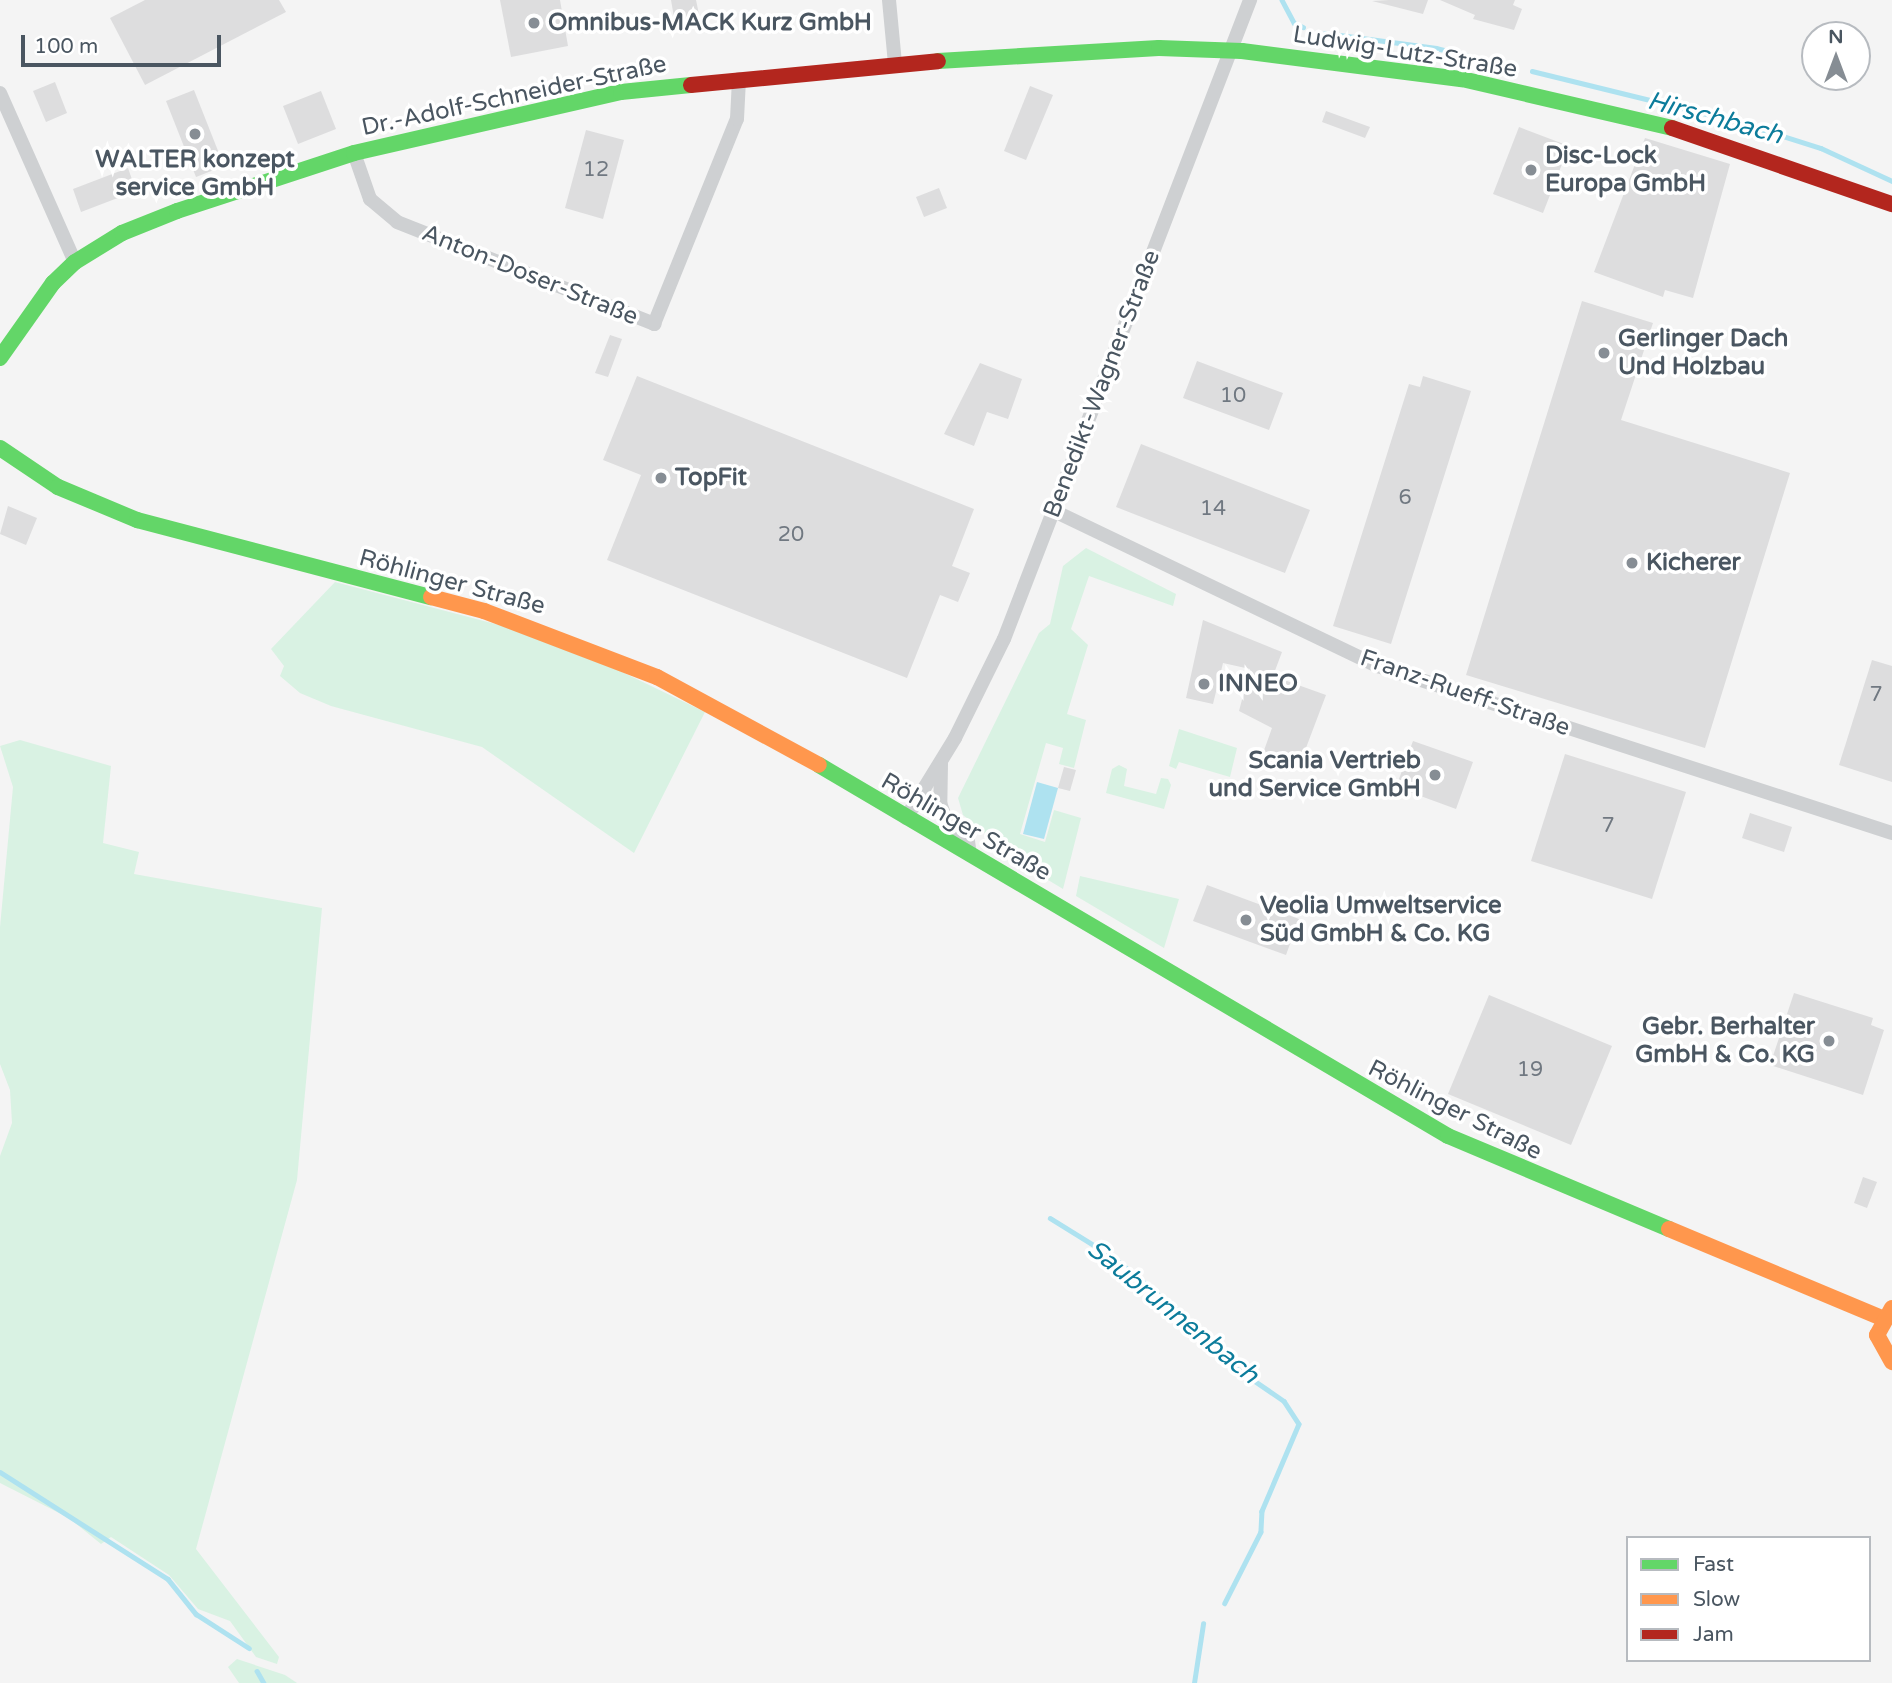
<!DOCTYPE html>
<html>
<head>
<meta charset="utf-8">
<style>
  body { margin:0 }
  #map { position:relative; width:1892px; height:1683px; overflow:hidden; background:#f4f4f4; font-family:"Varela Round",sans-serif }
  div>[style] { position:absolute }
  .green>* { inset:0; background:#d9f2e3 }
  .water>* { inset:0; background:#aee2f0 }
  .stream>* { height:4.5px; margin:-2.25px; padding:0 2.25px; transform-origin:2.25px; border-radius:2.25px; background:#aee2f0 }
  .building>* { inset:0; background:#ddddde }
  .street>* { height:14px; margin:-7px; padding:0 7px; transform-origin:7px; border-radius:7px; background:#ced0d2 }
  .fast>* { height:16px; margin:-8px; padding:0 8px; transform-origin:8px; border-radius:8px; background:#63d668 }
  .slow>* { height:16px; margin:-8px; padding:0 8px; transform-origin:8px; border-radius:8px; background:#ff974d }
  .jam>* { height:16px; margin:-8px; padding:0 8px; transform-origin:8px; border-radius:8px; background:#b3261e }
  .dots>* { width:19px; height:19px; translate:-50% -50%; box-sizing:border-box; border:4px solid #fff; border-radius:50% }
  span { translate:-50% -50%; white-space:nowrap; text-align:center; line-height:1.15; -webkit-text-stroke:7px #fff; paint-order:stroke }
  .number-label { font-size:21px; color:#707881 }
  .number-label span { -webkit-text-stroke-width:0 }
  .poi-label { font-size:24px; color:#4a5661; font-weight:700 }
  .left { translate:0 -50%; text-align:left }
  .right { translate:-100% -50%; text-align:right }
  .street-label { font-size:24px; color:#4a5661 }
  .water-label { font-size:26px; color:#0c7c9b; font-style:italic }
  .legend { position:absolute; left:1626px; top:1536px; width:245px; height:126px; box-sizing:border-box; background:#fff; border:2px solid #b7bbc0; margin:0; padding:9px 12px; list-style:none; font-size:21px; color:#4a5661 }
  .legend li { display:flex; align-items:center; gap:14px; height:35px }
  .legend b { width:35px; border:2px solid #b7bbc0 }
  .north { position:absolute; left:1801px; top:21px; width:70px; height:70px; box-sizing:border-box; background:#fff; border:2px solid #b7bbc0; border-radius:50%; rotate:0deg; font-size:19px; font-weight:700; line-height:28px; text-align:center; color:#4a5661 }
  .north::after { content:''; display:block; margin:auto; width:24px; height:32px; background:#868d94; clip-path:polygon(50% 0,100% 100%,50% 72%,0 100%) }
  .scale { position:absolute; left:21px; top:35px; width:200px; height:32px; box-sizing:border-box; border:4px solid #4a5661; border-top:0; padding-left:9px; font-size:21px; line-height:24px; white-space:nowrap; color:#4a5661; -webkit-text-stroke:5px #fff; paint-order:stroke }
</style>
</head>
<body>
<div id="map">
  <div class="green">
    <div style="clip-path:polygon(1086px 548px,1176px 594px,1173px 606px,1089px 576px,1071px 629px,1088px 645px,1067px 714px,1086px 720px,1074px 768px,1059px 764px,1063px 748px,1046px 743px,1020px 834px,1045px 842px,1054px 810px,1081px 818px,1063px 889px,1025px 866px,963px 815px,958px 798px,1039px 633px,1050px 624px,1063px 566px)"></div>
    <div style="clip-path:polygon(335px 582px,503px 626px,620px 671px,705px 712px,634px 853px,482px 747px,331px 706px,300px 693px,280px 676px,284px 666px,271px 649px)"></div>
    <div style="clip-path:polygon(1179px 729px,1237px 748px,1230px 777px,1179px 762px,1176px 769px,1169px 766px)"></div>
    <div style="clip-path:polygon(20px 740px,111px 766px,103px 843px,139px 852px,134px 874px,322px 908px,297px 1180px,196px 1549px,279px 1657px,277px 1664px,256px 1657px,230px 1621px,198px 1609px,169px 1575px,111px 1537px,101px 1544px,69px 1518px,0 1483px,0 1156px,12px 1123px,10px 1090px,0 1064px,0 927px,13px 787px,0 746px)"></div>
    <div style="clip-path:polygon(1119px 765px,1127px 769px,1124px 786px,1156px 794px,1161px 778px,1168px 779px,1171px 785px,1164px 809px,1106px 793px,1112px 769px)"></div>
    <div style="clip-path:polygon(1080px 876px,1179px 899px,1164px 948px,1076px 896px)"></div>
    <div style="clip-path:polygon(237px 1659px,285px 1675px,297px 1683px,239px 1683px,228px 1667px)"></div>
  </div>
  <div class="water">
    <div style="clip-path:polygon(1037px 782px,1058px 788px,1044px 839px,1023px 834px)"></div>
  </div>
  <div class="stream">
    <div style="left:1282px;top:0;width:26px;rotate:62deg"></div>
    <div style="left:1294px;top:23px;width:10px;rotate:24deg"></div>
    <div style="left:1325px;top:33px;width:112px;rotate:7.7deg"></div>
    <div style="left:1436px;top:48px;width:75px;rotate:13.9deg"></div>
    <div style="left:1532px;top:71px;width:206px;rotate:13.8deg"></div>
    <div style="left:1732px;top:120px;width:93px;rotate:17.5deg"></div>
    <div style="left:1821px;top:148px;width:78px;rotate:24.9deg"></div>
    <div style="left:1050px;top:1218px;width:74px;rotate:31.8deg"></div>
    <div style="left:1113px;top:1257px;width:88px;rotate:39.5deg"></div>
    <div style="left:1181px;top:1313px;width:48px;rotate:51.7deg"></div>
    <div style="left:1211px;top:1351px;width:88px;rotate:34.4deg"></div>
    <div style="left:1284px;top:1401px;width:27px;rotate:57deg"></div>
    <div style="left:1299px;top:1424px;width:95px;rotate:113deg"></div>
    <div style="left:1262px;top:1511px;width:21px;rotate:93deg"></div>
    <div style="left:1261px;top:1532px;width:80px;rotate:116.9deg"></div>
    <div style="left:0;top:1472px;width:199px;rotate:32.5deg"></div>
    <div style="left:168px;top:1579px;width:45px;rotate:51.3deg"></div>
    <div style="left:196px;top:1614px;width:63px;rotate:32.7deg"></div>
    <div style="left:257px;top:1671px;width:14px;rotate:60deg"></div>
    <div style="left:1194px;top:1683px;width:60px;rotate:-81.3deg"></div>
  </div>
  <div class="building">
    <div style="clip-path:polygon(145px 0,279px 0,286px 12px,145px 85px,110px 18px)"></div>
    <div style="clip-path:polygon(500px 0,560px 0,568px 46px,511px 57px)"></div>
    <div style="clip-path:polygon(671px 0,696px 0,701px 24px,676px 29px)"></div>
    <div style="clip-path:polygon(1389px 0,1428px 0,1423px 14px,1372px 1px)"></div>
    <div style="clip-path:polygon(1440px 0,1515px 0,1513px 5px,1522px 9px,1514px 30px,1473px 19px,1475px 15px)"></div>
    <div style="clip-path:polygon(55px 82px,67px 113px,46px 122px,33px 91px)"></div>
    <div style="clip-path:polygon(1030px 86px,1053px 95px,1026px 160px,1004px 151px)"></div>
    <div style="clip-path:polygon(194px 90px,224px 166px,196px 177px,166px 101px)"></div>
    <div style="clip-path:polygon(321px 91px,336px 129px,298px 144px,283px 106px)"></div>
    <div style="clip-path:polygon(1326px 111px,1370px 127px,1365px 138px,1322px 122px)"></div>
    <div style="clip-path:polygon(1519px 127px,1569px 146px,1543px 213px,1493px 194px)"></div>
    <div style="clip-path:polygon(586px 130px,624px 140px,603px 219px,565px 208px)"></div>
    <div style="clip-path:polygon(1645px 138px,1730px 164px,1693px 298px,1665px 290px,1663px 297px,1594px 272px)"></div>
    <div style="clip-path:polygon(128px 168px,136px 191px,81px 212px,73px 189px)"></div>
    <div style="clip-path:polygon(939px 188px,947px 208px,924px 217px,916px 197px)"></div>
    <div style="clip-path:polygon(1582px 301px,1653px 323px,1621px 420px,1790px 473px,1705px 748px,1466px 675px)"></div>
    <div style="clip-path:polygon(610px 335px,622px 339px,608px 377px,595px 373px)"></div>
    <div style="clip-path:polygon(1197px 361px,1283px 393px,1269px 430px,1183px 398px)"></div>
    <div style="clip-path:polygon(980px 363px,1022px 379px,1008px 419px,987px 412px,974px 446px,944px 434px)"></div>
    <div style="clip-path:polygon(637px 376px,974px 509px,952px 566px,970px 573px,958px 602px,940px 595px,907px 678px,607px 560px,641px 475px,603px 460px)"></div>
    <div style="clip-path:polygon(1423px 376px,1471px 391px,1391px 644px,1333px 626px,1409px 384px,1420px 387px)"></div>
    <div style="clip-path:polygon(1141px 444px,1310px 510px,1285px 573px,1116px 507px)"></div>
    <div style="clip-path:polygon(8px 506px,37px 518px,26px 545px,0 534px)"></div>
    <div style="clip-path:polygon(1203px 620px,1282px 652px,1273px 676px,1326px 695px,1298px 769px,1262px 756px,1272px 728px,1239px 711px,1250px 669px,1223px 663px,1213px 704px,1186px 698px)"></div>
    <div style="clip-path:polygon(1872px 660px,1892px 666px,1892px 782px,1839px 765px)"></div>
    <div style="clip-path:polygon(1413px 741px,1473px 762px,1456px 809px,1396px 787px)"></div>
    <div style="clip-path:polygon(1565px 754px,1686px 792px,1652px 899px,1531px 861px)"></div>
    <div style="clip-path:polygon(1064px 767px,1076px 770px,1070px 791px,1058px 788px)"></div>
    <div style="clip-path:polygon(1750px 813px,1792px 827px,1784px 852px,1742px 838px)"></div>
    <div style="clip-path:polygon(1207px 885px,1299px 919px,1286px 955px,1193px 921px)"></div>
    <div style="clip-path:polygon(1794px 993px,1873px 1018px,1871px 1025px,1884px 1030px,1863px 1095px,1770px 1065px)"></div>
    <div style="clip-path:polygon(1489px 995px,1612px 1046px,1571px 1145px,1448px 1094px)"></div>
    <div style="clip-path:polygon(1863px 1177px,1877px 1182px,1867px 1208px,1854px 1203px)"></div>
  </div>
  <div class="street">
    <div style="left:889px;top:0;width:63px;rotate:84.6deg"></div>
    <div style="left:0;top:93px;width:185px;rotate:66.1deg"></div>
    <div style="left:354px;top:153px;width:49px;rotate:70.8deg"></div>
    <div style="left:370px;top:199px;width:35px;rotate:40deg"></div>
    <div style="left:397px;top:222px;width:277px;rotate:21.6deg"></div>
    <div style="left:654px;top:324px;width:221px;rotate:-68deg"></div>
    <div style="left:737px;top:119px;width:40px;rotate:-87.1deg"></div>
    <div style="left:1054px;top:511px;width:359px;rotate:25.6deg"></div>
    <div style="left:1378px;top:666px;width:540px;rotate:18deg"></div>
    <div style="left:941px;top:764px;width:39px;rotate:91deg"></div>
    <div style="left:940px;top:803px;width:15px;rotate:70deg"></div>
    <div style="left:945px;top:817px;width:33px;rotate:46deg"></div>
    <div style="left:968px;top:841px;width:14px;rotate:82deg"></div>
    <div style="left:906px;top:818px;width:94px;rotate:-58.5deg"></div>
    <div style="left:955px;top:738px;width:110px;rotate:-63.7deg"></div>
    <div style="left:1004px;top:639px;width:685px;rotate:-68.94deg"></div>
  </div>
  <div class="fast">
    <div style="left:938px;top:61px;width:221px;rotate:-3.4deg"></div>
    <div style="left:1159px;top:48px;width:83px;rotate:2.1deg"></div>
    <div style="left:1242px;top:51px;width:222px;rotate:7.3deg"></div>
    <div style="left:1462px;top:79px;width:216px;rotate:13.1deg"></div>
    <div style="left:0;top:358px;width:92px;rotate:-54.8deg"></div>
    <div style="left:53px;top:283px;width:30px;rotate:-44deg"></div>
    <div style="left:75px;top:262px;width:55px;rotate:-31.7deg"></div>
    <div style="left:122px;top:233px;width:59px;rotate:-21.8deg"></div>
    <div style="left:177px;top:211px;width:186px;rotate:-18.1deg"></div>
    <div style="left:354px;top:153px;width:274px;rotate:-12.9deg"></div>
    <div style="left:621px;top:92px;width:70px;rotate:-5.7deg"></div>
    <div style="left:0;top:448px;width:70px;rotate:33.9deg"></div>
    <div style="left:58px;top:487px;width:86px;rotate:22.7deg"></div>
    <div style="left:137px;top:520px;width:304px;rotate:14.7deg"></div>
    <div style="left:819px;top:765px;width:730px;rotate:30.53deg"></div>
    <div style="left:1448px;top:1136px;width:240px;rotate:22.8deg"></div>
  </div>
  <div class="slow">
    <div style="left:431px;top:597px;width:55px;rotate:14.8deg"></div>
    <div style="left:484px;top:611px;width:185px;rotate:20.9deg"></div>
    <div style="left:657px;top:677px;width:184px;rotate:28.5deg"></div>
    <div style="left:1669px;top:1229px;width:231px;rotate:22.7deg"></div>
    <div style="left:1892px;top:1308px;width:31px;rotate:119deg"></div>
    <div style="left:1877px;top:1335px;width:31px;rotate:61deg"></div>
  </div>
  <div class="jam">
    <div style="left:691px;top:85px;width:248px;rotate:-5.5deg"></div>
    <div style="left:1672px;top:128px;width:233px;rotate:19.1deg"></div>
  </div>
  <div class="dots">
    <div style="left:534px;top:23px;background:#868d94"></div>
    <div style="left:195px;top:134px;background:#868d94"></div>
    <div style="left:1531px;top:170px;background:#868d94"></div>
    <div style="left:1604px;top:353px;background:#868d94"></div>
    <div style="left:661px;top:478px;background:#868d94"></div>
    <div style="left:1632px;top:563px;background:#868d94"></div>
    <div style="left:1204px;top:684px;background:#868d94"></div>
    <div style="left:1435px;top:775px;background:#868d94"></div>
    <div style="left:1246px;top:920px;background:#868d94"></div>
    <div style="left:1829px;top:1041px;background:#868d94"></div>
  </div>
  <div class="number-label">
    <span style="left:596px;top:170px">12</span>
    <span style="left:1233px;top:396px">10</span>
    <span style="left:1405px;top:498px">6</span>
    <span style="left:1213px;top:509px">14</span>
    <span style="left:791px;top:535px">20</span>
    <span style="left:1876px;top:695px">7</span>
    <span style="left:1608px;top:826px">7</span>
    <span style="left:1530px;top:1070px">19</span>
  </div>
  <div class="poi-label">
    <span class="left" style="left:548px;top:23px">Omnibus-MACK Kurz GmbH</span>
    <span class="left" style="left:1545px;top:170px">Disc-Lock<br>Europa GmbH</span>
    <span style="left:195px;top:174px">WALTER konzept<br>service GmbH</span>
    <span class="left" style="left:1618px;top:353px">Gerlinger Dach<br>Und Holzbau</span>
    <span class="left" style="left:675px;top:478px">TopFit</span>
    <span class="left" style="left:1646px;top:563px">Kicherer</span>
    <span class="left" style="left:1218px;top:684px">INNEO</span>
    <span class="right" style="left:1421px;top:775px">Scania Vertrieb<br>und Service GmbH</span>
    <span class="left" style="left:1260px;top:920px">Veolia Umweltservice<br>Süd GmbH &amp; Co. KG</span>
    <span class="right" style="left:1815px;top:1041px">Gebr. Berhalter<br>GmbH &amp; Co. KG</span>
  </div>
  <div class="street-label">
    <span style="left:1405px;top:52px;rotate:9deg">Ludwig-Lutz-Straße</span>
    <span style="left:514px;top:96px;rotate:-12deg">Dr.-Adolf-Schneider-Straße</span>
    <span style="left:530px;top:275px;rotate:22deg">Anton-Doser-Straße</span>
    <span style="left:1102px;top:384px;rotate:-69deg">Benedikt-Wagner-Straße</span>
    <span style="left:452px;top:582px;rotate:15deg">Röhlinger Straße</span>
    <span style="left:1465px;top:693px;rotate:19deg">Franz-Rueff-Straße</span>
    <span style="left:966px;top:827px;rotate:30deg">Röhlinger Straße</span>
    <span style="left:1455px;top:1110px;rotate:27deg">Röhlinger Straße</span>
  </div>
  <div class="water-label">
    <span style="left:1715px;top:118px;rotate:15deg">Hirschbach</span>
    <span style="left:1173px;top:1312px;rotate:39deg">Saubrunnenbach</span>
  </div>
  <ul class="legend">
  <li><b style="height:9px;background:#63d668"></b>Fast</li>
  <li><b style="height:9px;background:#ff974d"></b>Slow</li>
  <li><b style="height:9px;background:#b3261e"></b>Jam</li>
  </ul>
  <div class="north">N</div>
  <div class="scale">100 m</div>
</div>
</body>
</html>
